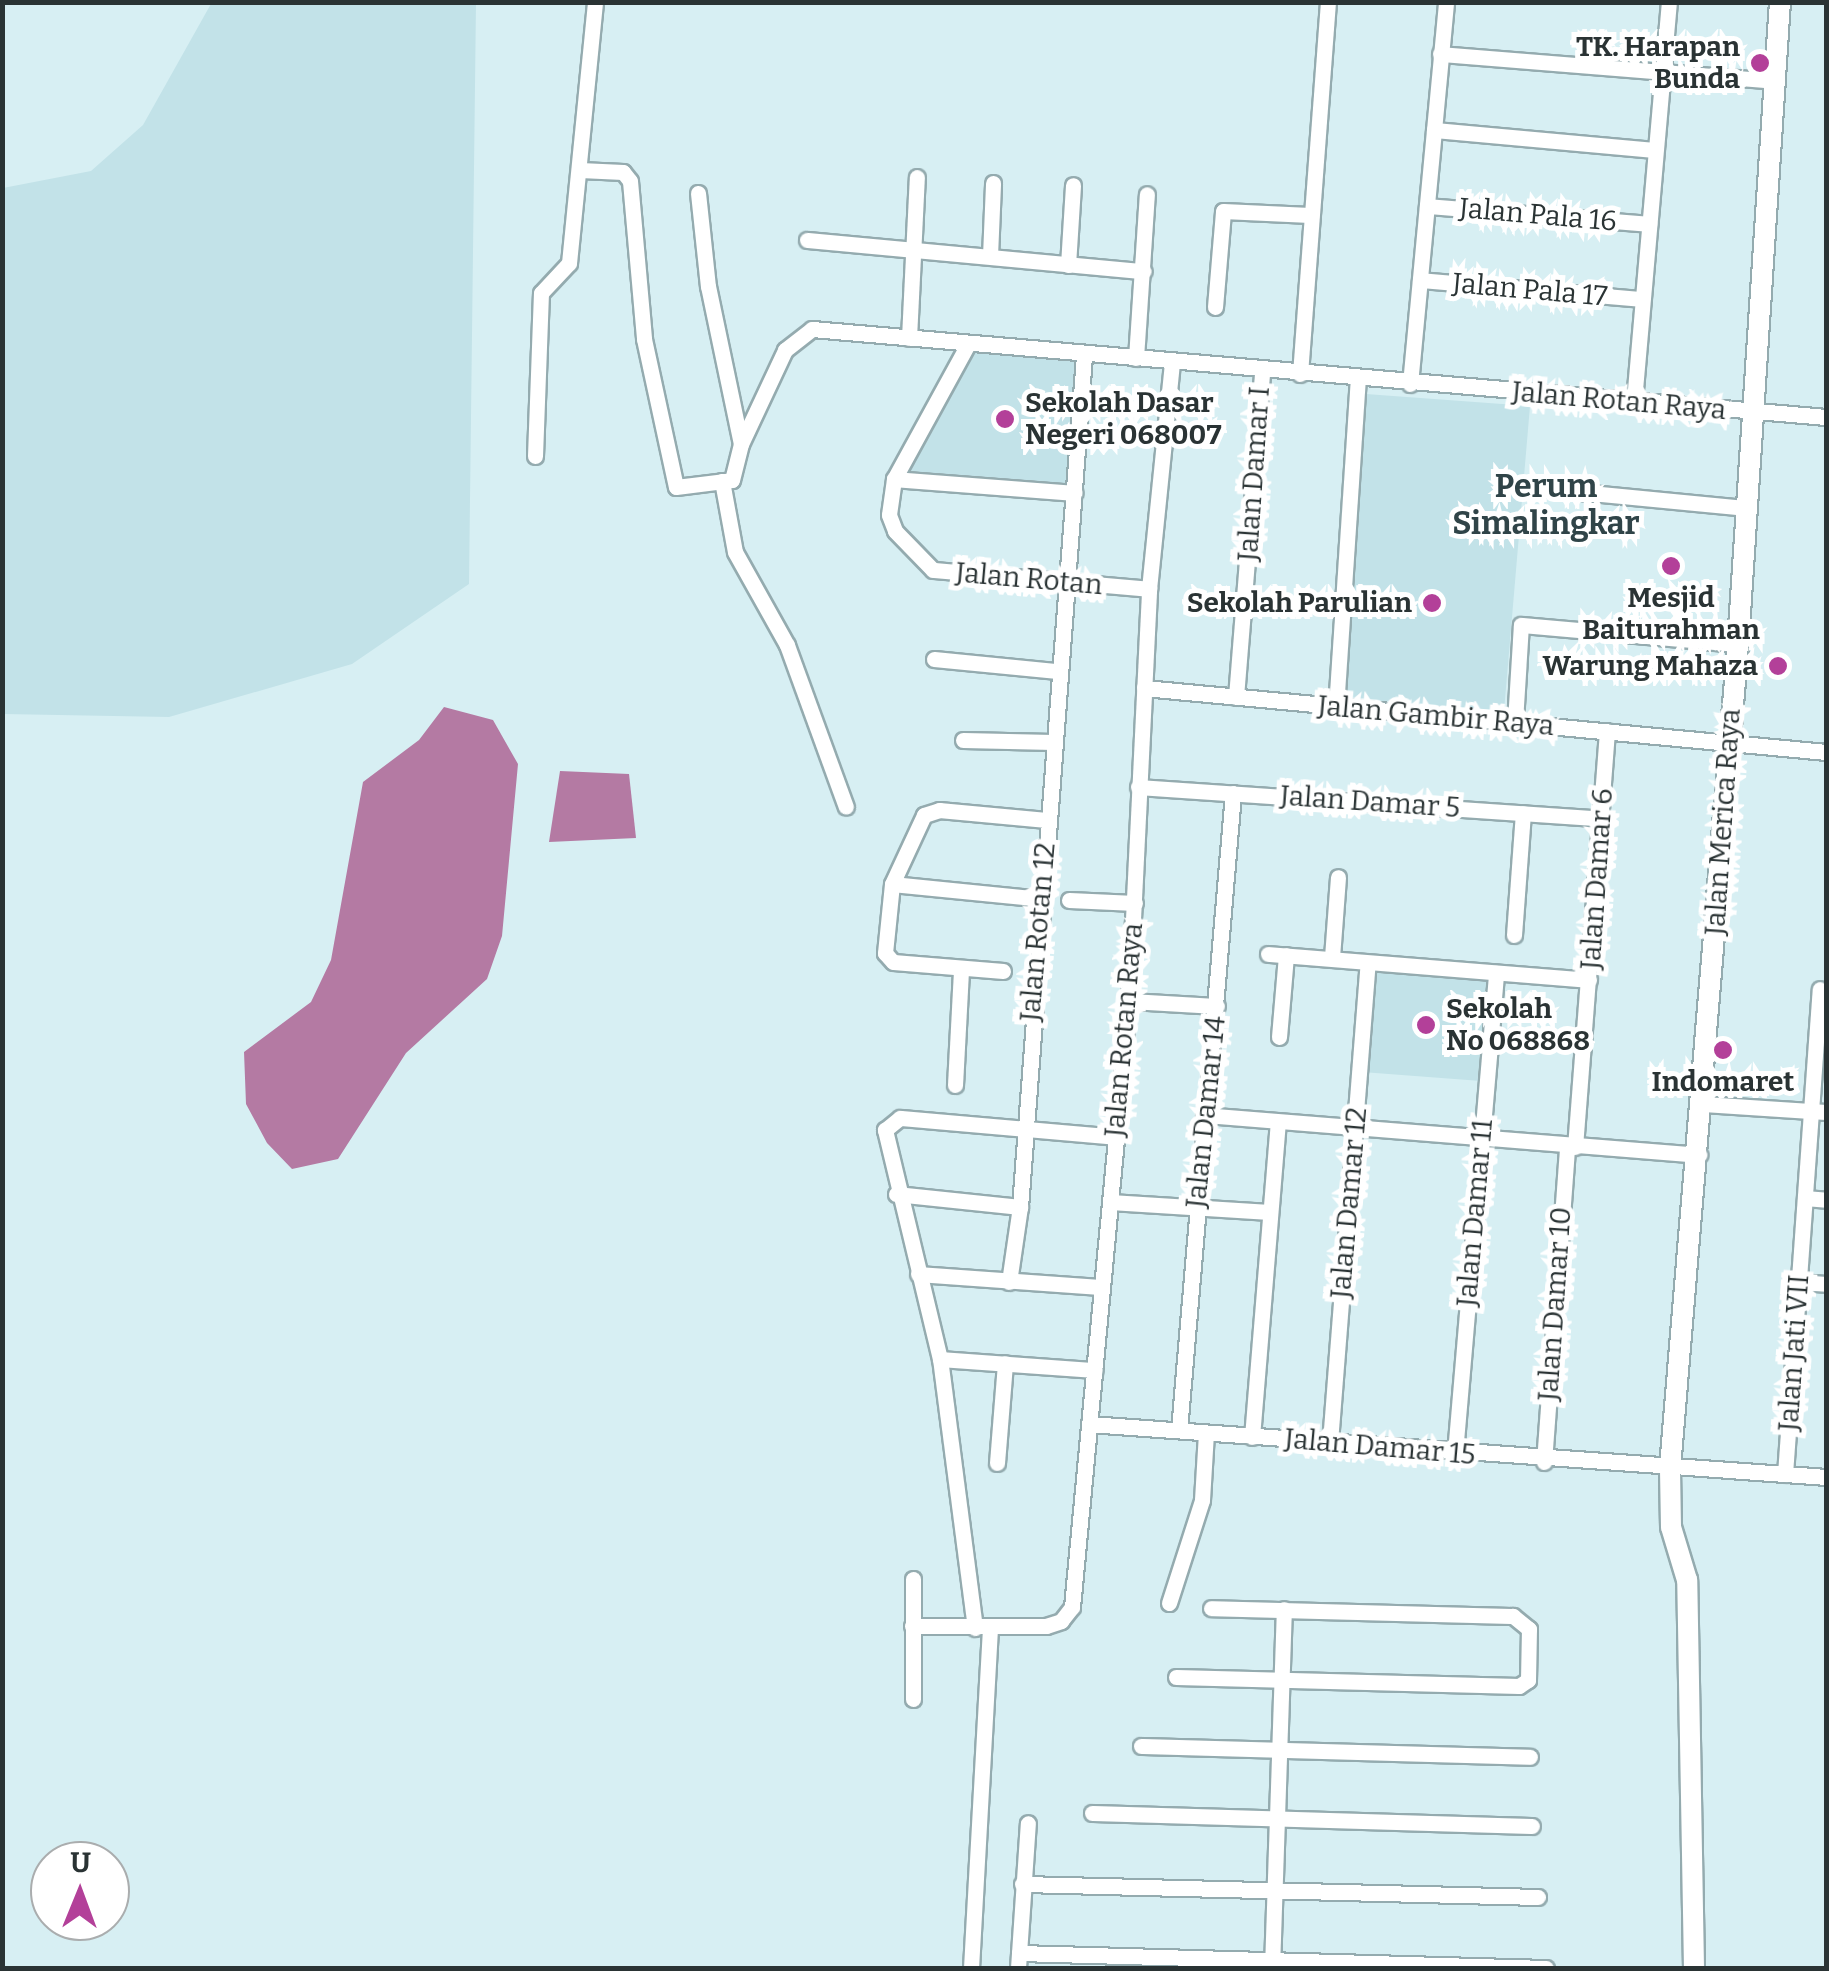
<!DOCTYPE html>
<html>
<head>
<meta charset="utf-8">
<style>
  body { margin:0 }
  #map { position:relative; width:1829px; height:1971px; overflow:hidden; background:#d7eff3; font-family:Bitter,serif }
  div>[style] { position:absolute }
  .built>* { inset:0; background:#c2e2e8 }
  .water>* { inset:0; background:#b47aa3 }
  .roads { filter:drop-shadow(2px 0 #94abaf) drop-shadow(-2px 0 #94abaf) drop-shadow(0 2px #94abaf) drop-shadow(0 -2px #94abaf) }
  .street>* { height:15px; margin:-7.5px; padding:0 7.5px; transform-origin:7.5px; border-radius:7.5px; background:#fff }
  .secondary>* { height:20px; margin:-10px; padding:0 10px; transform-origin:10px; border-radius:10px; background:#fff }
  .dots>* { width:28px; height:28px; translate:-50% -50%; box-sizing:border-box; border:5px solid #fff; border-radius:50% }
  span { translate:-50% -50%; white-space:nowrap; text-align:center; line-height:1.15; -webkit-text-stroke:10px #fff; paint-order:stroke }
  .poi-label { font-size:28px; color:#2a3334; font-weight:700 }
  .right { translate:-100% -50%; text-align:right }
  .left { translate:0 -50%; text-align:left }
  .street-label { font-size:28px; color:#2a3334 }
  .quarter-label { font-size:32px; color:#304448; font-weight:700 }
  .frame { position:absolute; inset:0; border:5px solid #2a3334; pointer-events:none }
  .north { position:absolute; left:30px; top:1841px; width:100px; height:100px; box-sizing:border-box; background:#fff; border:2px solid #aaadae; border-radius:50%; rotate:1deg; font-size:28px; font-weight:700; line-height:40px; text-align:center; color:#2a3334 }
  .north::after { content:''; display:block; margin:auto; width:35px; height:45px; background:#b34099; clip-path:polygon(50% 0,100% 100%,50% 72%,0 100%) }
</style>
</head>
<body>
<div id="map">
  <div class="built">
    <div style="clip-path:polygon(212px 2px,476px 3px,469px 584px,352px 664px,169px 717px,3px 714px,3px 188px,91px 171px,143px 125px)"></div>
    <div style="clip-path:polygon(967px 352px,1080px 359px,1072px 488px,905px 478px)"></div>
    <div style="clip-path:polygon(1366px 394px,1530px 406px,1504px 711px,1342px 698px)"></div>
    <div style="clip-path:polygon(1371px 969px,1489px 979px,1481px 1081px,1362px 1072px)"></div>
  </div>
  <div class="water">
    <div style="clip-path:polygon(444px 707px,493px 720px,518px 764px,502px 936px,487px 979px,406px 1053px,338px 1159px,292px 1169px,267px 1143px,246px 1104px,244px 1052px,311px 1002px,331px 960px,363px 782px,419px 740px)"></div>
    <div style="clip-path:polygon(560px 771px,629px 774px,636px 838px,549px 842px)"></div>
  </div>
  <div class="roads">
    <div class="street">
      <div style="left:1440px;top:54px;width:334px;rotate:4.6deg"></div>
      <div style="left:1434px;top:130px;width:222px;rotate:5.2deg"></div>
      <div style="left:580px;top:170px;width:43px;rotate:2.7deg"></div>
      <div style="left:623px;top:172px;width:11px;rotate:52deg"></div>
      <div style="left:630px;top:181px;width:159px;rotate:84.9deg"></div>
      <div style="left:644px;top:339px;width:151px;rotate:77.8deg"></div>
      <div style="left:676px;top:487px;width:56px;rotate:-7.1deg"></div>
      <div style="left:732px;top:480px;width:37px;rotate:-76deg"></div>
      <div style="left:741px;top:444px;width:104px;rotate:-64.9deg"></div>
      <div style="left:785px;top:350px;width:34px;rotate:-38deg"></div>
      <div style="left:812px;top:329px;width:1018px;rotate:4.96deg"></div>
      <div style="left:698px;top:193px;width:94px;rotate:83.9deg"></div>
      <div style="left:708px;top:286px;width:161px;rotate:78.2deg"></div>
      <div style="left:1427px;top:206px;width:223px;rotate:4.6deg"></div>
      <div style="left:807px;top:240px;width:338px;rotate:5.3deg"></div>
      <div style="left:990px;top:256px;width:73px;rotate:-87.6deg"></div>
      <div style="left:1068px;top:265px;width:80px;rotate:-86.4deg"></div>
      <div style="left:1420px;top:280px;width:222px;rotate:4.9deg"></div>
      <div style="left:1215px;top:307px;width:96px;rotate:-85.2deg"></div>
      <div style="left:1223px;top:211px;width:87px;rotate:2.6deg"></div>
      <div style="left:909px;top:338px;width:161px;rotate:-87.2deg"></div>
      <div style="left:968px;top:344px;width:154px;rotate:118.7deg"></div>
      <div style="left:894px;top:479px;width:36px;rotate:98deg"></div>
      <div style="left:889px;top:515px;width:17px;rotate:69deg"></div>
      <div style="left:895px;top:531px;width:54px;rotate:45.7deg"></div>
      <div style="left:933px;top:570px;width:217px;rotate:5deg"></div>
      <div style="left:1136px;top:358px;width:164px;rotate:-86.2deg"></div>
      <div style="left:1300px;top:374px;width:373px;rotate:-85.7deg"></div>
      <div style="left:1410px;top:384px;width:384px;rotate:-84.6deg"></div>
      <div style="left:1634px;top:401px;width:401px;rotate:-85deg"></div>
      <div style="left:535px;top:456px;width:163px;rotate:-87.9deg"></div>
      <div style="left:541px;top:293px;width:41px;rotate:-47deg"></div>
      <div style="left:569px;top:263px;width:262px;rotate:-84.3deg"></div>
      <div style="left:894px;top:479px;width:181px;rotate:4.4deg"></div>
      <div style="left:722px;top:481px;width:72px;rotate:79.6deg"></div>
      <div style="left:735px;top:552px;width:107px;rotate:60.8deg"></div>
      <div style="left:787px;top:645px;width:172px;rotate:70deg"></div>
      <div style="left:1528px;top:487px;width:218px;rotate:5.5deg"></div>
      <div style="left:934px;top:659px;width:124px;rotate:5.6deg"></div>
      <div style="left:1144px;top:688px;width:685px;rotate:5.36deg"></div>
      <div style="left:1236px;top:697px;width:327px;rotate:-85.4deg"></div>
      <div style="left:1336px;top:708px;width:331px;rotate:-86.2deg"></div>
      <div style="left:1515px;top:722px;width:97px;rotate:-86.5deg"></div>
      <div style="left:1521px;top:625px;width:218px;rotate:5deg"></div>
      <div style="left:963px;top:740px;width:90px;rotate:1.3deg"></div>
      <div style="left:1138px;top:787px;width:465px;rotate:3.9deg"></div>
      <div style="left:892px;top:884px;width:150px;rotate:5.7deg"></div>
      <div style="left:1069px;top:900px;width:66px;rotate:2.6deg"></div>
      <div style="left:1514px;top:935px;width:122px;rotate:-85.8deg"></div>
      <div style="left:1268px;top:954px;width:322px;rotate:4.6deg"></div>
      <div style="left:1332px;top:957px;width:80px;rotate:-85.7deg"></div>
      <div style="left:1003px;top:971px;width:110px;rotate:-175.3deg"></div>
      <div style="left:893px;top:962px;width:12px;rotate:-132deg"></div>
      <div style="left:885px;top:953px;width:69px;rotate:-84.2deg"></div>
      <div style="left:892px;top:884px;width:76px;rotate:-65.1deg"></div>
      <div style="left:924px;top:815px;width:16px;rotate:-18deg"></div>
      <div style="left:939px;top:810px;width:108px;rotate:5.3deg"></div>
      <div style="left:1129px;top:1001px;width:88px;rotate:3.3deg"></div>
      <div style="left:1279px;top:1037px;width:82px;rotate:-85.1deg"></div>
      <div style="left:955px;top:1085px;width:116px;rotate:-87deg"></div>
      <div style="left:1703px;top:1104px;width:123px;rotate:3.7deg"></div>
      <div style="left:1204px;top:1115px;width:497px;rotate:4.6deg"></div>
      <div style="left:1575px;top:1147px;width:417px;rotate:-85.6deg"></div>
      <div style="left:896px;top:1194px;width:125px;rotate:6deg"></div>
      <div style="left:1805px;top:1198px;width:21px;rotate:5deg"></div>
      <div style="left:1110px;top:1202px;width:160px;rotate:3.6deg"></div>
      <div style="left:918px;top:1274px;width:182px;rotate:4.1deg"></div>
      <div style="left:1009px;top:1282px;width:76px;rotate:-81.7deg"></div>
      <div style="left:1020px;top:1207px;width:854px;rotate:-85.7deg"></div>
      <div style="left:1799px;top:1282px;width:27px;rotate:4deg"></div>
      <div style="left:940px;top:1359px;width:155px;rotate:4.1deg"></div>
      <div style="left:1089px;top:1424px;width:739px;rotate:4.11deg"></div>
      <div style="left:1179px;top:1430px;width:639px;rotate:-85.15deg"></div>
      <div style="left:1252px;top:1437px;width:316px;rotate:-85.3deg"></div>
      <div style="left:1330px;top:1442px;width:480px;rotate:-85.5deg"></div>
      <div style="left:1455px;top:1453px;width:482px;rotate:-85.1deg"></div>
      <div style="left:1544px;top:1462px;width:317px;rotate:-85.8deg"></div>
      <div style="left:997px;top:1463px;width:100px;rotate:-85.4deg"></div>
      <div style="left:1785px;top:1474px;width:486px;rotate:-85.9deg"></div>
      <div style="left:913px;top:1579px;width:120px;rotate:90deg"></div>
      <div style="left:1169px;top:1603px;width:108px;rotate:-72.2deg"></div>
      <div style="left:1202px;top:1500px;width:67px;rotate:-86.6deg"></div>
      <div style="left:912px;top:1626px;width:134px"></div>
      <div style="left:1046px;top:1626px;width:16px;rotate:-18deg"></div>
      <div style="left:1061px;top:1621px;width:18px;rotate:-52deg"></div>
      <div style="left:1072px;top:1607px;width:609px;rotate:-84.63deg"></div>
      <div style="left:1129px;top:1001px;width:412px;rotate:-87.2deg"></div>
      <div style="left:1149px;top:589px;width:227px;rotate:-84.2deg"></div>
      <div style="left:975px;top:1628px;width:271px;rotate:-97.4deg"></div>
      <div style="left:940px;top:1359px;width:236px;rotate:-103.5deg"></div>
      <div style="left:885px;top:1130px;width:19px;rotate:-39deg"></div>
      <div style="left:900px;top:1118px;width:217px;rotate:5deg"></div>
      <div style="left:1176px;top:1677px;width:343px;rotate:1.5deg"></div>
      <div style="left:1519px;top:1686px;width:11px;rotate:-34deg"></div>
      <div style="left:1528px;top:1680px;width:51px;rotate:-88.9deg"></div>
      <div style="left:1529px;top:1629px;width:21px;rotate:-141deg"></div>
      <div style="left:1513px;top:1616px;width:302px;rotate:-178.5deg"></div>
      <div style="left:1141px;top:1746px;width:389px;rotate:1.6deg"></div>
      <div style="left:1092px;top:1813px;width:440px;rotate:1.7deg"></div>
      <div style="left:1022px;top:1884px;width:516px;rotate:1.44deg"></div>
      <div style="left:1019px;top:1953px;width:527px;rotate:1.63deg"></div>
      <div style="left:971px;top:1968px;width:340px;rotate:-86.8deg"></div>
      <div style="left:1018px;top:1968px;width:145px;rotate:-86.1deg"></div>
      <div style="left:1272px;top:1968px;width:359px;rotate:-88.1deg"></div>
    </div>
    <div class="secondary">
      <div style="left:1694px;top:1968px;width:388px;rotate:-91deg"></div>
      <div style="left:1687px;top:1580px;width:55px;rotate:-106.8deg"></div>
      <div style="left:1671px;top:1527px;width:59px;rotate:-91deg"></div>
      <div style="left:1670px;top:1468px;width:827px;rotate:-85.28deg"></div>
      <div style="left:1738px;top:644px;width:643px;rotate:-86.26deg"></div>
    </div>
  </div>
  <div class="dots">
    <div style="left:1760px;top:63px;background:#b34099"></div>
    <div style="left:1005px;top:419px;background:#b34099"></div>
    <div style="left:1671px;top:566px;background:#b34099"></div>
    <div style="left:1432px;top:603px;background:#b34099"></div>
    <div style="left:1778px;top:666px;background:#b34099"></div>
    <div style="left:1426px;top:1025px;background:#b34099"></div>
    <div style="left:1723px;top:1050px;background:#b34099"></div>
  </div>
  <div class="poi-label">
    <span class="right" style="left:1740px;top:63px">TK. Harapan<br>Bunda</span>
    <span class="left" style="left:1025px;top:419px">Sekolah Dasar<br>Negeri 068007</span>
    <span style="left:1671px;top:614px">Mesjid<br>Baiturahman</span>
    <span class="right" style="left:1412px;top:603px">Sekolah Parulian</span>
    <span class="right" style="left:1758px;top:666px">Warung Mahaza</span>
    <span class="left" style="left:1446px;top:1025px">Sekolah<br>No 068868</span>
    <span style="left:1723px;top:1082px">Indomaret</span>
  </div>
  <div class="street-label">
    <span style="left:1538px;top:215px;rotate:5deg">Jalan Pala 16</span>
    <span style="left:1530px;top:290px;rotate:5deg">Jalan Pala 17</span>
    <span style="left:1619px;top:401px;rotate:5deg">Jalan Rotan Raya</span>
    <span style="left:1254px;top:474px;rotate:-86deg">Jalan Damar I</span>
    <span style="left:1029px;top:579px;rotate:5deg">Jalan Rotan</span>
    <span style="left:1436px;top:716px;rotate:5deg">Jalan Gambir Raya</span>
    <span style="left:1370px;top:802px;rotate:4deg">Jalan Damar 5</span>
    <span style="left:1723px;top:822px;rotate:-86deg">Jalan Merica Raya</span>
    <span style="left:1597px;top:879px;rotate:-86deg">Jalan Damar 6</span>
    <span style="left:1038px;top:932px;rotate:-85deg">Jalan Rotan 12</span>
    <span style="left:1124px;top:1030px;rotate:-85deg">Jalan Rotan Raya</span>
    <span style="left:1206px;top:1112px;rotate:-84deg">Jalan Damar 14</span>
    <span style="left:1349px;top:1203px;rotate:-85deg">Jalan Damar 12</span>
    <span style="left:1475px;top:1213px;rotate:-85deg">Jalan Damar 11</span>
    <span style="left:1555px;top:1304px;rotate:-86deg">Jalan Damar 10</span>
    <span style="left:1794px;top:1353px;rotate:-86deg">Jalan Jati VII</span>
    <span style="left:1380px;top:1447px;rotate:5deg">Jalan Damar 15</span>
  </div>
  <div class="quarter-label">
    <span style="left:1546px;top:505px">Perum<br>Simalingkar</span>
  </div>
  <div class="frame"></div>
  <div class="north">U</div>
</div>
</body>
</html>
